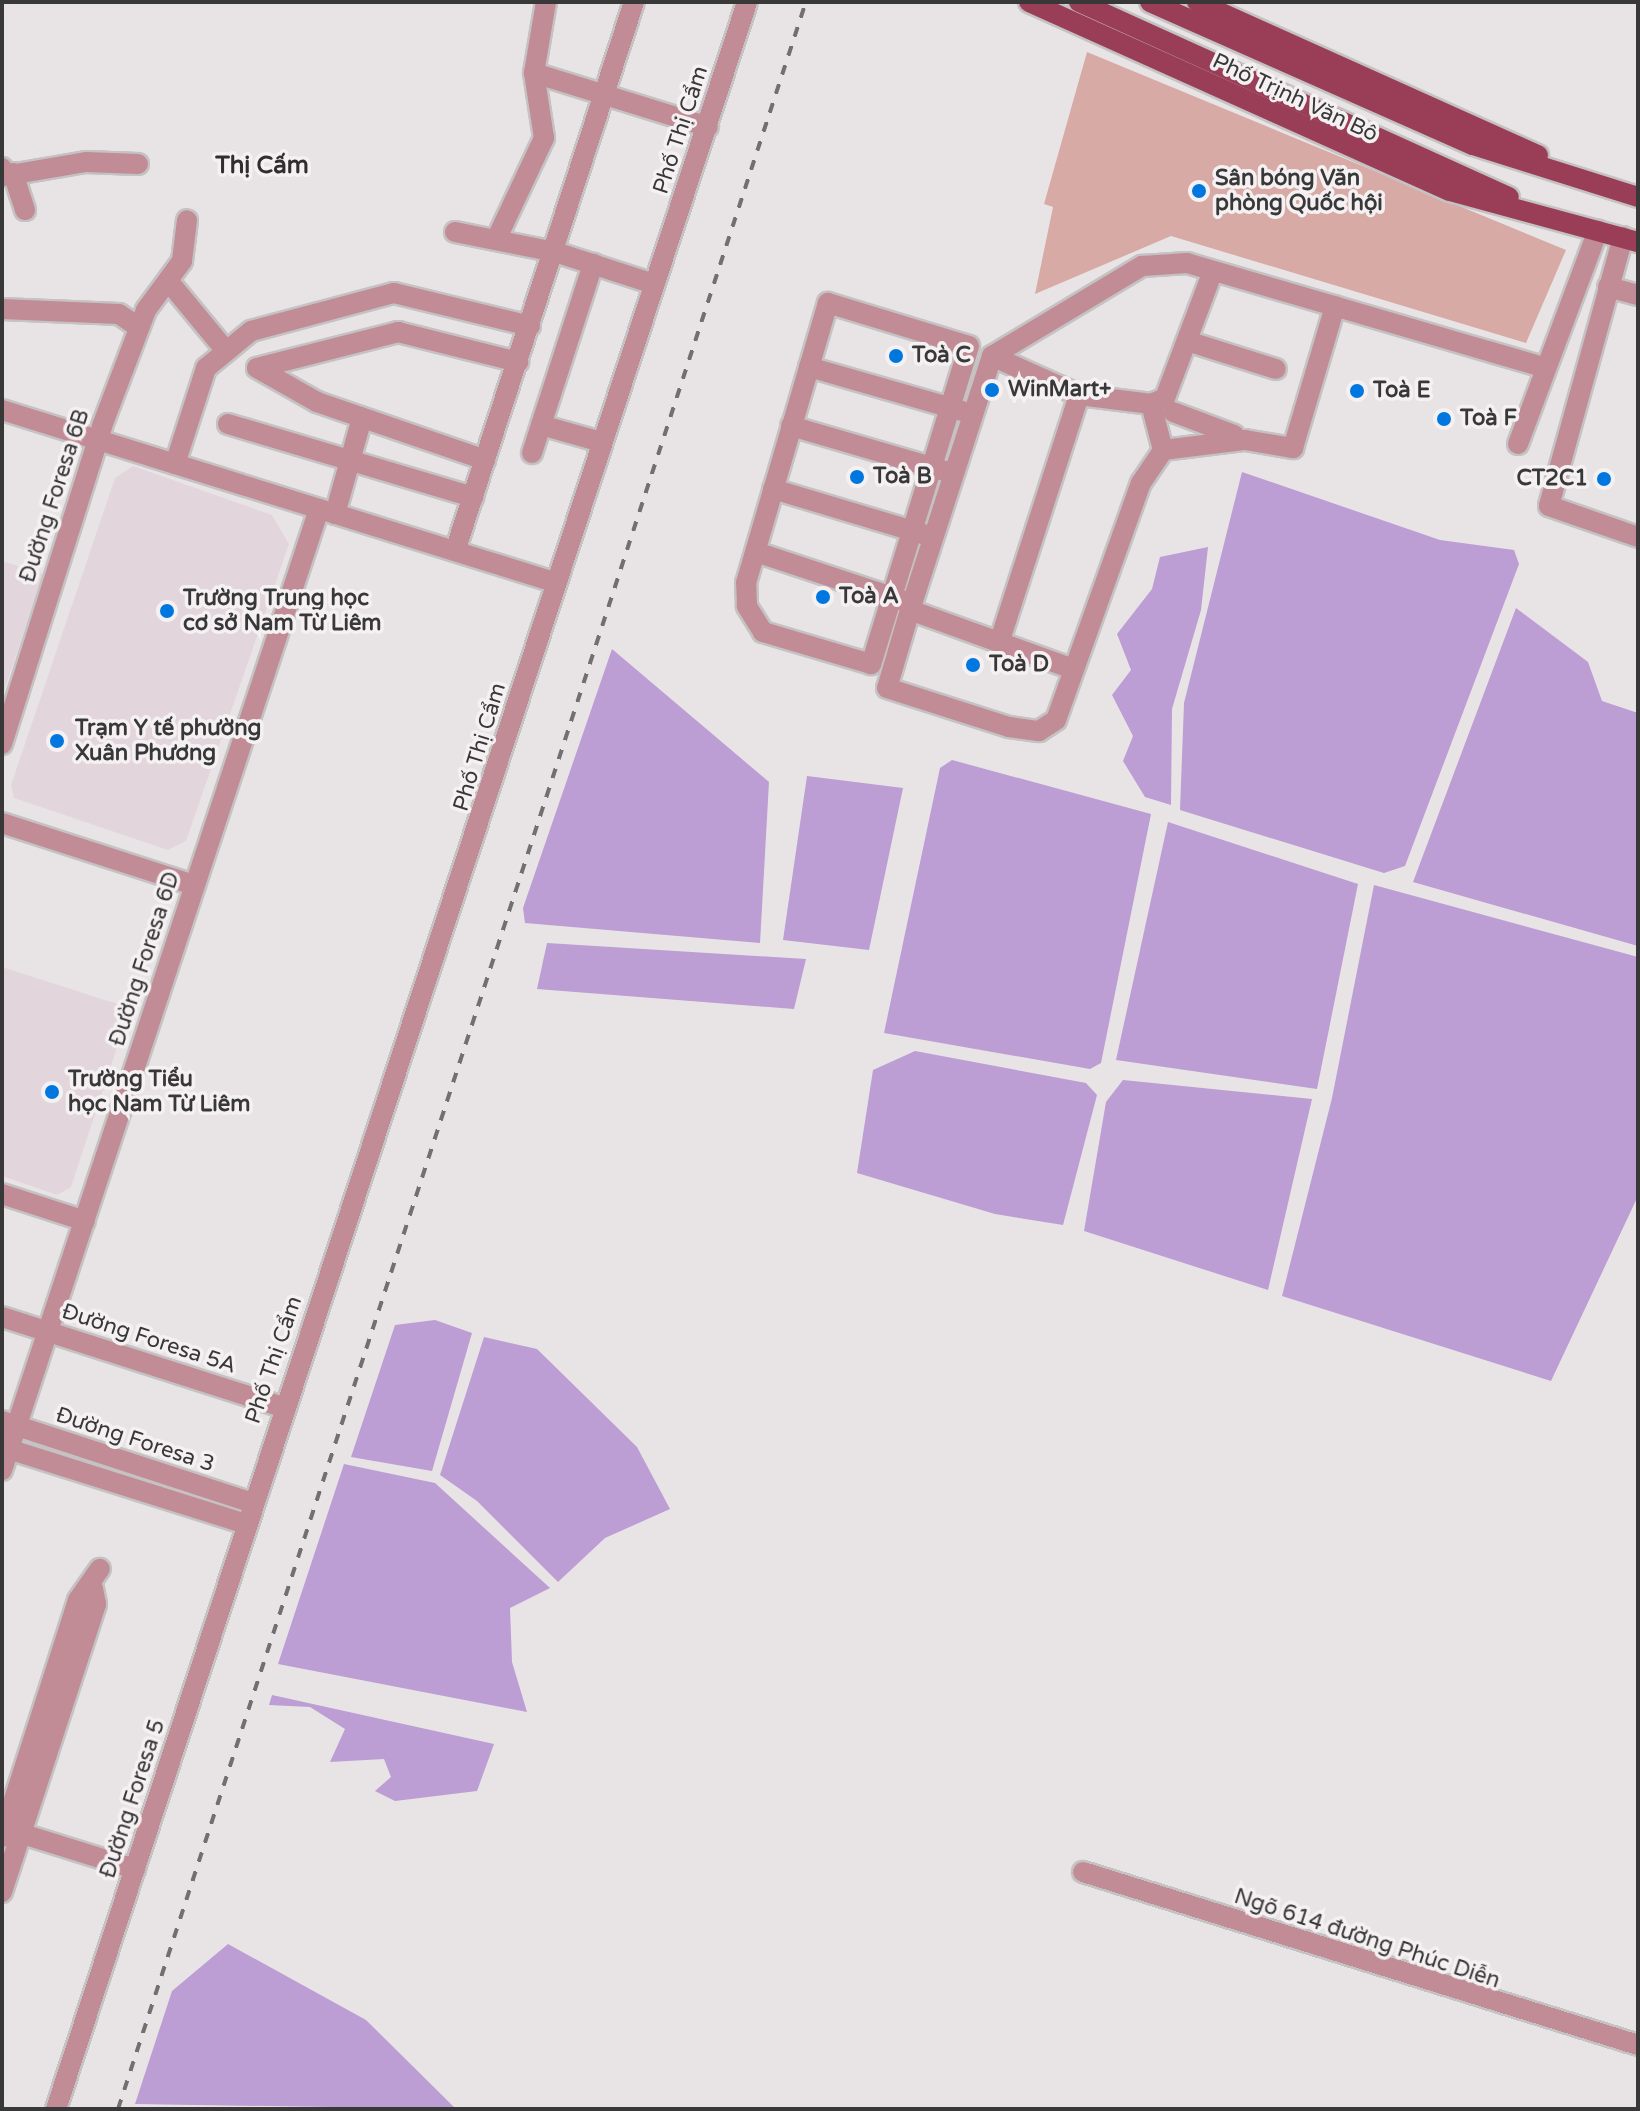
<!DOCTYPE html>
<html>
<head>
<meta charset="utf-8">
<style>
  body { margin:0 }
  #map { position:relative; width:1640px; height:2111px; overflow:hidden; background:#e8e4e6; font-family:"Varela Round",sans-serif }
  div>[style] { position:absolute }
  .built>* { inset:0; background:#e2d6dc }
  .green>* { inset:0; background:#d8aaa5 }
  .water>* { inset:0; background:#bc9dd4 }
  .roads { filter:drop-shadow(2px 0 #c5c2c3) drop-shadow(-2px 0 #c5c2c3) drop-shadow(0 2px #c5c2c3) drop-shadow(0 -2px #c5c2c3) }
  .minor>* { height:20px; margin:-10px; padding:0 10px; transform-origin:10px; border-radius:10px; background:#c18c96 }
  .major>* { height:20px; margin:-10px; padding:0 10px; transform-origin:10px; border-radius:10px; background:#993e56 }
  .rail>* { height:4px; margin-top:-2px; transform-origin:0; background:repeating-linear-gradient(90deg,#716f70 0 10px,transparent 0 20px) }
  .dots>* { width:22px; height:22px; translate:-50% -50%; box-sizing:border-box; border:4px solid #f5f1f3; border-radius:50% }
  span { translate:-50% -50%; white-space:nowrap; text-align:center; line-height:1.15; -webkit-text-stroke:7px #f5f1f3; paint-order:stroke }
  .street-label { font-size:22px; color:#393838 }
  .poi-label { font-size:22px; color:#393838; font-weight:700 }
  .left { translate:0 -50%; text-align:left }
  .right { translate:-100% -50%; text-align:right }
  .neighbourhood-label { font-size:24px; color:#312e2f; font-weight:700 }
  .frame { position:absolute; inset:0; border:4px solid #393838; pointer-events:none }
</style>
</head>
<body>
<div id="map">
  <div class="built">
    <div style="clip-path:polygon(133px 466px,272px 515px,289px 544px,186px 841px,168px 850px,14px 798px,11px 785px,115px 478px)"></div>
    <div style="clip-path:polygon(2px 561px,43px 574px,2px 698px)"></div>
    <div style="clip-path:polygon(2px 967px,130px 1008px,71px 1187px,57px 1195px,2px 1176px)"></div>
  </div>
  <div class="green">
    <div style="clip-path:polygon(1087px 52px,1566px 250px,1526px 343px,1171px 236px,1035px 294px,1053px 207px,1044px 204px)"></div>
  </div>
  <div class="water">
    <div style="clip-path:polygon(1242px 472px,1440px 540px,1514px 550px,1519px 564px,1405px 866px,1384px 873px,1180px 810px,1184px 703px)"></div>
    <div style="clip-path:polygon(1208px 547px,1201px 610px,1172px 709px,1171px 805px,1145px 797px,1123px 761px,1133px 736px,1112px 695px,1131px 670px,1117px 634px,1152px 589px,1160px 557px)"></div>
    <div style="clip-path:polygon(1516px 608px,1588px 662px,1602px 701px,1638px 713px,1638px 946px,1413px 882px)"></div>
    <div style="clip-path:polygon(612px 649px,769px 782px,760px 943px,525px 923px,523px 908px)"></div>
    <div style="clip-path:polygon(952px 760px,1151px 814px,1101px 1063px,1090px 1069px,884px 1033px,940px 768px)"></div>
    <div style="clip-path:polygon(807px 776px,903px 788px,869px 950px,783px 940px)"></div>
    <div style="clip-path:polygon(1168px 822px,1358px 884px,1317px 1089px,1116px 1060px)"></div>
    <div style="clip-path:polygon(1374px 885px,1638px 957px,1638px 1196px,1551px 1381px,1282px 1296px,1332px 1098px)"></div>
    <div style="clip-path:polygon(547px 943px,806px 959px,794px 1009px,537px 989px)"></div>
    <div style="clip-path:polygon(915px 1051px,1086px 1083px,1097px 1095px,1063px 1225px,995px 1214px,857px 1173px,873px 1070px)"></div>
    <div style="clip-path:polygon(1123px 1080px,1312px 1099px,1268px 1290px,1084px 1231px,1106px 1102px)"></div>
    <div style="clip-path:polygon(435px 1320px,472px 1333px,432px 1471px,351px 1457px,395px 1325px)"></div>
    <div style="clip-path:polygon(484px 1337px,537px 1349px,637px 1447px,670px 1509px,605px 1538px,558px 1582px,477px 1501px,440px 1475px)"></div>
    <div style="clip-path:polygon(344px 1464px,435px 1483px,550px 1588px,510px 1608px,512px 1662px,527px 1712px,278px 1664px)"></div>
    <div style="clip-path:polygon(272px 1695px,494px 1744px,477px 1791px,395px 1801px,375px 1791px,391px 1777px,384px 1759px,330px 1762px,345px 1729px,310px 1707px,269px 1705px)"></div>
    <div style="clip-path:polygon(228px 1944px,366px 2020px,456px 2109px,135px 2104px,172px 1991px)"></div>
  </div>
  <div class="roads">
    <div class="minor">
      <div style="left:534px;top:73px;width:182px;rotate:17.2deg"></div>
      <div style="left:2px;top:168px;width:8px;rotate:76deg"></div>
      <div style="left:4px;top:176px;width:83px;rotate:-9.7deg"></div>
      <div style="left:86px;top:162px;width:52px;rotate:2.2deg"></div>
      <div style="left:13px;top:173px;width:39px;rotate:72deg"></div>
      <div style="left:455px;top:232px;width:102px;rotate:11.3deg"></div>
      <div style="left:555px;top:252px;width:104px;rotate:17.9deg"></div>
      <div style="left:1623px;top:237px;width:279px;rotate:105.4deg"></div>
      <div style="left:1549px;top:506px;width:94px;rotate:19.2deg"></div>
      <div style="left:496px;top:240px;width:113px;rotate:-64.8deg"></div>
      <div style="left:544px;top:138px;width:66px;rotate:-98.7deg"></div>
      <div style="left:534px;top:73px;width:72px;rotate:-80.4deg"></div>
      <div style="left:170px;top:283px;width:88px;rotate:50.5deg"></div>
      <div style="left:1608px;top:287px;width:31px;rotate:15deg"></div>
      <div style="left:828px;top:303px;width:147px;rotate:17deg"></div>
      <div style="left:969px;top:346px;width:333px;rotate:107.1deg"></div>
      <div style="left:871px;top:664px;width:113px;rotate:-163.5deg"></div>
      <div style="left:763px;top:632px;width:31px;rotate:-122deg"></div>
      <div style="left:747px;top:606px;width:23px;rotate:-92deg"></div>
      <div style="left:746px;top:583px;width:292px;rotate:-73.7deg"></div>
      <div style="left:2px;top:309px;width:117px;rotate:2.4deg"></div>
      <div style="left:119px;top:314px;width:23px;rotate:34deg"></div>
      <div style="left:1187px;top:341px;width:93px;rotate:17.5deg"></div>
      <div style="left:992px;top:356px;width:95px;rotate:24.1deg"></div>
      <div style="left:1079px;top:395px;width:73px;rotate:7.1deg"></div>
      <div style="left:1151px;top:404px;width:15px;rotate:-23deg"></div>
      <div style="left:1165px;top:398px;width:136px;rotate:-69.3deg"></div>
      <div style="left:809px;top:367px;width:159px;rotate:16deg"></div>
      <div style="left:257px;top:368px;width:146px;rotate:-14.3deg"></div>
      <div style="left:398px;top:332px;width:124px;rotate:14deg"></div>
      <div style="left:257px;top:368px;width:69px;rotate:29.5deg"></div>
      <div style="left:317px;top:402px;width:178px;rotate:19deg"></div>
      <div style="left:1151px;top:404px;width:48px;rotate:75.4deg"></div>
      <div style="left:2px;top:410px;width:578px;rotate:17.31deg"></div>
      <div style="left:1173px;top:412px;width:65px;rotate:20.7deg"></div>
      <div style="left:228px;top:424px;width:256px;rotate:16.6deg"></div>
      <div style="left:541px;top:425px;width:62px;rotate:15.8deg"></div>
      <div style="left:791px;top:426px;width:160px;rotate:16.3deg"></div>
      <div style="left:1518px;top:444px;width:228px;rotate:-69.5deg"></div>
      <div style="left:532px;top:453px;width:199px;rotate:-72.1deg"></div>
      <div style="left:175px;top:464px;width:101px;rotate:-72.1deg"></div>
      <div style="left:206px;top:368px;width:58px;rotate:-39.4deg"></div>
      <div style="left:251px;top:331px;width:148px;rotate:-14.9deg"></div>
      <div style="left:394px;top:293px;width:140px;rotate:13.6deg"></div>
      <div style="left:773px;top:489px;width:157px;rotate:16.7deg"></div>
      <div style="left:335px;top:514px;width:100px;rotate:-74.3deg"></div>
      <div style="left:455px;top:551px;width:577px;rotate:-71.94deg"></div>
      <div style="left:756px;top:552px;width:156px;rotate:18.3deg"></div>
      <div style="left:910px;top:610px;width:267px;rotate:-72.1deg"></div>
      <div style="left:992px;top:356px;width:175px;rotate:-31deg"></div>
      <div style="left:1142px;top:266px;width:45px;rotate:-3.8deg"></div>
      <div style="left:1187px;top:263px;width:374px;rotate:16.3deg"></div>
      <div style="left:1000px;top:640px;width:257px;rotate:-72.1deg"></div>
      <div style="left:1073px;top:669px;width:173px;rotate:-160.1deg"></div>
      <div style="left:910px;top:610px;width:81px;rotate:106.4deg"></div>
      <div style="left:887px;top:688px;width:128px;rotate:17.7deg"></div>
      <div style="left:1009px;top:727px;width:30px;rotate:8deg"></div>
      <div style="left:1039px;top:731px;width:20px;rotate:-33deg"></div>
      <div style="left:1056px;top:720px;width:252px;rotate:-70.3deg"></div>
      <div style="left:1141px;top:483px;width:40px;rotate:-56deg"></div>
      <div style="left:1163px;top:450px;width:83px;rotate:-7deg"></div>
      <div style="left:1245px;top:440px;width:49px;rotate:9.5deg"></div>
      <div style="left:1293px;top:448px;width:148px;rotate:-73.5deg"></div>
      <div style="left:2px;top:744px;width:333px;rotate:-72.5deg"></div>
      <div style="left:102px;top:426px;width:124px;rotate:-69.2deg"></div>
      <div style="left:146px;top:310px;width:61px;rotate:-53.7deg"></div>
      <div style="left:182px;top:261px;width:41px;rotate:-83deg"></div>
      <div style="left:2px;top:823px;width:202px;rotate:17.9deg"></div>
      <div style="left:2px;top:1194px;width:87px;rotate:18deg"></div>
      <div style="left:2px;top:1317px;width:294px;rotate:17.8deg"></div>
      <div style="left:2px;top:1421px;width:264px;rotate:18.1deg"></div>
      <div style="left:2px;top:1447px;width:256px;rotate:17.5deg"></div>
      <div style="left:2px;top:1470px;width:1012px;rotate:-71.74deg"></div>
      <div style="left:10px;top:1830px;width:131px;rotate:17.3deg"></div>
      <div style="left:2px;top:1837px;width:249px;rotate:-72.2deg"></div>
      <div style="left:78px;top:1600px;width:38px;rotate:-55deg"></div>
      <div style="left:1083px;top:1872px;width:581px;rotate:17.31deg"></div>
      <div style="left:2px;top:1892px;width:303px;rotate:-71.9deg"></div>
      <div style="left:96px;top:1604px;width:16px;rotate:-101deg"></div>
      <div style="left:56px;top:2109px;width:2217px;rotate:-71.84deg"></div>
    </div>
    <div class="major">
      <div style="left:1029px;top:2px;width:461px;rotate:24.2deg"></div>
      <div style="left:1450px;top:191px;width:195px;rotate:15.2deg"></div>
      <div style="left:1079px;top:2px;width:472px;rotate:24.4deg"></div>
      <div style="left:1150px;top:2px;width:353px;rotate:23.9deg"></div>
      <div style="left:1473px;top:145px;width:173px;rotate:17.5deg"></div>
      <div style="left:1197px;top:2px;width:374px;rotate:24.2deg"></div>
    </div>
  </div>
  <div class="rail">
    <div style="left:118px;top:2109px;width:2216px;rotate:-71.92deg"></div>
  </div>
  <div class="dots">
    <div style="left:1199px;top:191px;background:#0077de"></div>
    <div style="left:896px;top:356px;background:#0077de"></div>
    <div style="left:992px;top:390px;background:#0077de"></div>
    <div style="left:1357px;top:391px;background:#0077de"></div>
    <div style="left:1444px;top:419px;background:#0077de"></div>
    <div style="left:857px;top:477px;background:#0077de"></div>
    <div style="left:1604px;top:479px;background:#0077de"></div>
    <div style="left:823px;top:597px;background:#0077de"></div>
    <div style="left:167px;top:611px;background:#0077de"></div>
    <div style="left:973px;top:665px;background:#0077de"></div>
    <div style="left:57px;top:741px;background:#0077de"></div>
    <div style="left:52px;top:1092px;background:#0077de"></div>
  </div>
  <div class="street-label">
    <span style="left:1295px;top:98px;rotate:25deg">Phố Trịnh Văn Bô</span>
    <span style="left:681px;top:130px;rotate:-72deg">Phố Thị Cẩm</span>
    <span style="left:55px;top:496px;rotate:-72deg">Đường Foresa 6B</span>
    <span style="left:480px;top:747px;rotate:-73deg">Phố Thị Cẩm</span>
    <span style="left:145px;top:959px;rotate:-72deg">Đường Foresa 6D</span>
    <span style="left:149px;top:1339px;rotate:18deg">Đường Foresa 5A</span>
    <span style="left:274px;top:1360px;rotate:-71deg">Phố Thị Cẩm</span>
    <span style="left:135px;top:1440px;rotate:18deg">Đường Foresa 3</span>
    <span style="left:133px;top:1799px;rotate:-72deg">Đường Foresa 5</span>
    <span style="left:1367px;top:1939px;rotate:18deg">Ngõ 614 đường Phúc Diễn</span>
  </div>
  <div class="poi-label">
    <span class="left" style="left:1215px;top:191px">Sân bóng Văn<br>phòng Quốc hội</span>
    <span class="left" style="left:912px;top:356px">Toà C</span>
    <span class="left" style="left:1008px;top:390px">WinMart+</span>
    <span class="left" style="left:1373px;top:391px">Toà E</span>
    <span class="left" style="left:1460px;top:419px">Toà F</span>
    <span class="left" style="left:873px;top:477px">Toà B</span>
    <span class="right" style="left:1588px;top:479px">CT2C1</span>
    <span class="left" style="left:839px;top:597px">Toà A</span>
    <span class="left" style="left:183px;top:611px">Trường Trung học<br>cơ sở Nam Từ Liêm</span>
    <span class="left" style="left:989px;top:665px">Toà D</span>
    <span class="left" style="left:75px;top:741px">Trạm Y tế phường<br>Xuân Phương</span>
    <span class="left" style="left:68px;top:1092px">Trường Tiểu<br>học Nam Từ Liêm</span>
  </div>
  <div class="neighbourhood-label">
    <span style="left:262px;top:166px">Thị Cấm</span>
  </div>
  <div class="frame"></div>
</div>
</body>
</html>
